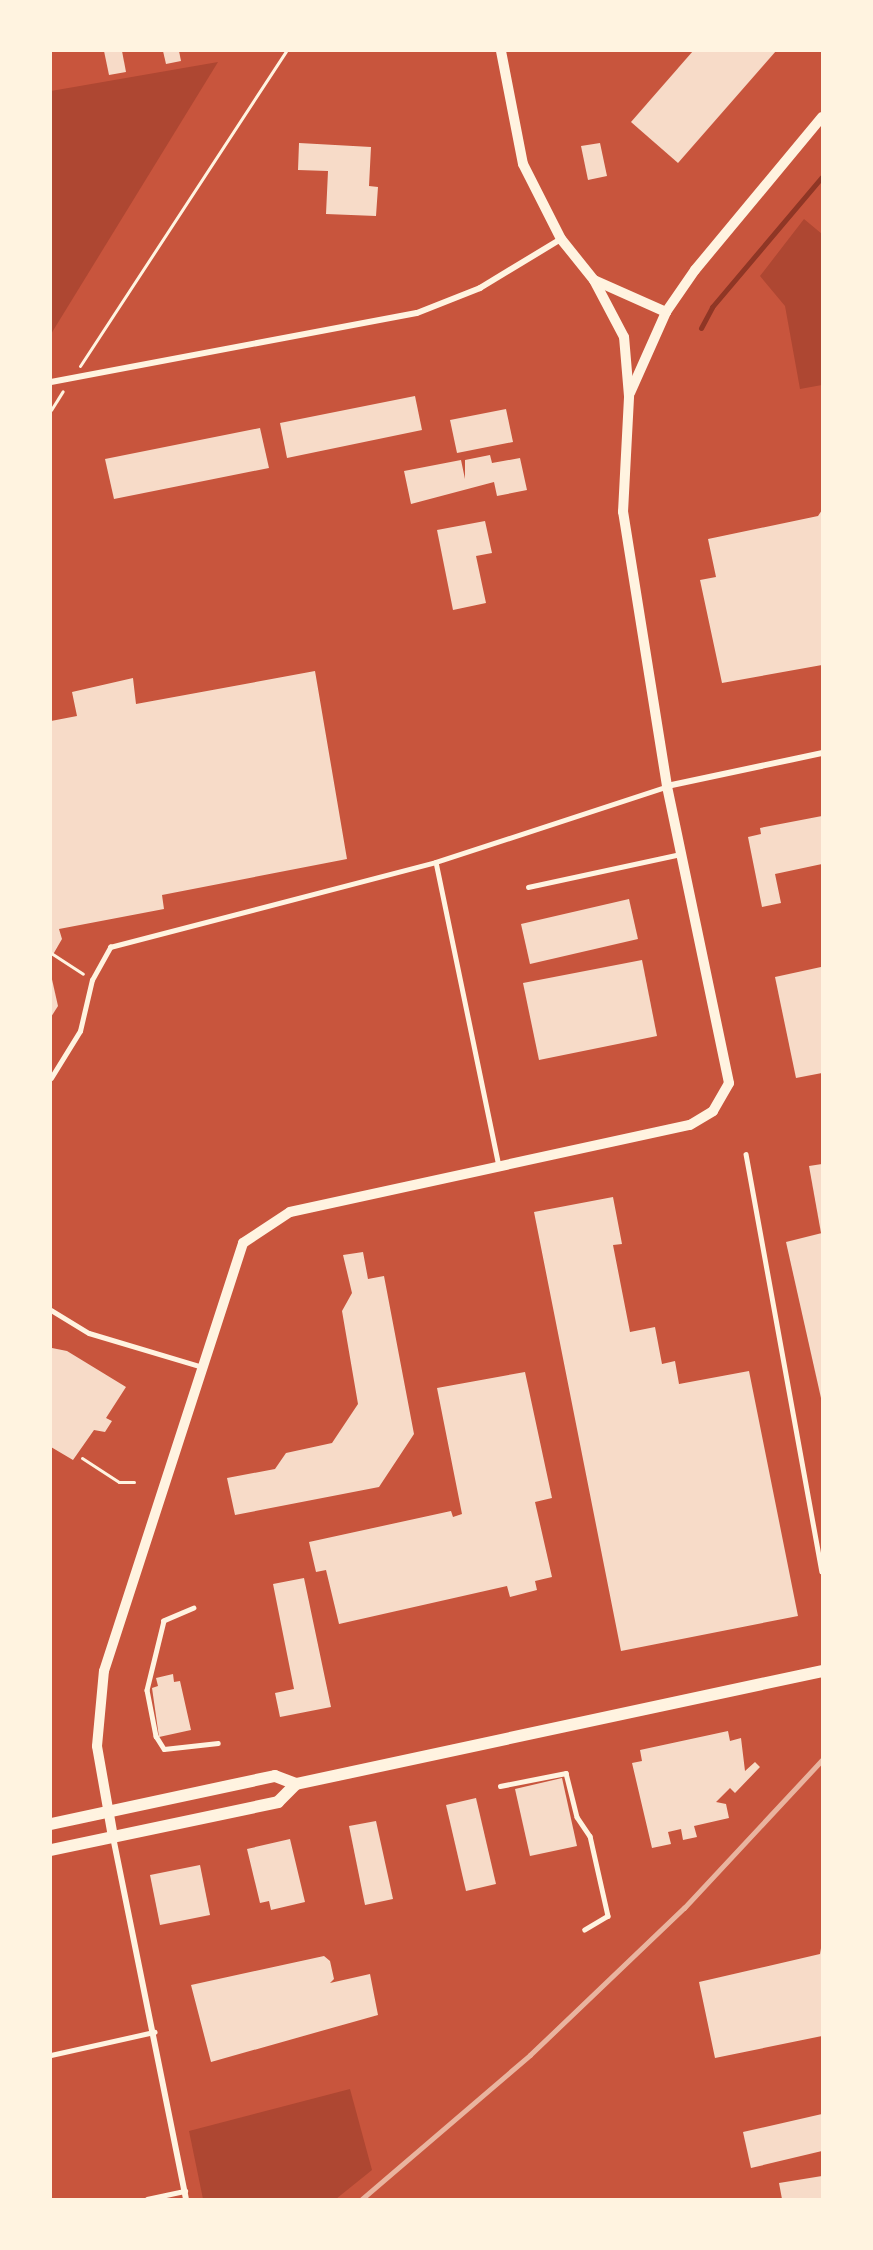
<!DOCTYPE html>
<html>
<head>
<meta charset="utf-8">
<style>
  body { margin:0 }
  #map { position:relative; width:873px; height:2250px; overflow:hidden; background:#c8553d; font-family:"Golos Text",sans-serif }
  div>[style] { position:absolute }
  .green>* { inset:0; background:#ae4732 }
  .stream>* { height:5px; margin:-2.5px; padding:0 2.5px; transform-origin:2.5px; border-radius:2.5px; background:#8f3625 }
  .building>* { inset:0; background:#f7dbc8 }
  .path>* { height:3px; margin:-1.5px; padding:0 1.5px; transform-origin:1.5px; border-radius:1.5px; background:#fff3e0 }
  .service>* { height:4.5px; margin:-2.25px; padding:0 2.25px; transform-origin:2.25px; border-radius:2.25px; background:#fff3e0 }
  .minor>* { height:6px; margin:-3px; padding:0 3px; transform-origin:3px; border-radius:3px; background:#fff3e0 }
  .tertiary>* { height:10px; margin:-5px; padding:0 5px; transform-origin:5px; border-radius:5px; background:#fff3e0 }
  .secondary>* { height:12px; margin:-6px; padding:0 6px; transform-origin:6px; border-radius:6px; background:#fff3e0 }
  .rail>* { height:4.5px; margin:-2.25px; padding:0 2.25px; transform-origin:2.25px; border-radius:2.25px; background:#e9b49f }
  span { translate:-50% -50%; white-space:nowrap; text-align:center; line-height:1.15; -webkit-text-stroke:5px #fff3e0; paint-order:stroke }
  .frame { position:absolute; inset:0; border:52px solid #fff3e0; pointer-events:none }
</style>
</head>
<body>
<div id="map">
  <div class="green">
    <div style="clip-path:polygon(218px 62px,51px 334px,51px 91px)"></div>
    <div style="clip-path:polygon(804px 219px,822px 234px,822px 385px,800px 389px,785px 306px,760px 276px)"></div>
    <div style="clip-path:polygon(350px 2089px,372px 2170px,336px 2199px,203px 2199px,189px 2131px)"></div>
  </div>
  <div class="stream">
    <div style="left:701px;top:328px;width:24px;rotate:-62deg"></div>
    <div style="left:712px;top:307px;width:170px;rotate:-49.8deg"></div>
  </div>
  <div class="building">
    <div style="clip-path:polygon(104px 51px,122px 51px,126px 72px,109px 75px)"></div>
    <div style="clip-path:polygon(163px 51px,179px 51px,181px 61px,166px 64px)"></div>
    <div style="clip-path:polygon(693px 51px,776px 51px,678px 163px,631px 122px)"></div>
    <div style="clip-path:polygon(299px 143px,371px 147px,369px 186px,378px 187px,376px 216px,326px 214px,328px 171px,298px 170px)"></div>
    <div style="clip-path:polygon(600px 143px,607px 176px,588px 180px,581px 146px)"></div>
    <div style="clip-path:polygon(415px 396px,422px 430px,287px 458px,280px 423px)"></div>
    <div style="clip-path:polygon(506px 409px,513px 442px,457px 453px,450px 420px)"></div>
    <div style="clip-path:polygon(260px 428px,269px 468px,114px 499px,105px 459px)"></div>
    <div style="clip-path:polygon(490px 455px,492px 463px,520px 458px,527px 490px,497px 496px,494px 482px,411px 504px,404px 471px,461px 460px,465px 479px,465px 460px)"></div>
    <div style="clip-path:polygon(822px 510px,822px 665px,722px 683px,700px 580px,716px 577px,708px 539px,818px 516px)"></div>
    <div style="clip-path:polygon(485px 521px,492px 553px,476px 556px,486px 603px,453px 610px,437px 530px)"></div>
    <div style="clip-path:polygon(315px 671px,347px 859px,162px 895px,164px 909px,59px 929px,62px 939px,51px 958px,51px 721px,77px 716px,72px 692px,133px 678px,136px 704px)"></div>
    <div style="clip-path:polygon(822px 816px,822px 864px,775px 874px,781px 903px,762px 907px,748px 837px,761px 834px,760px 828px)"></div>
    <div style="clip-path:polygon(629px 899px,638px 939px,530px 964px,521px 924px)"></div>
    <div style="clip-path:polygon(642px 960px,657px 1036px,539px 1060px,523px 983px)"></div>
    <div style="clip-path:polygon(821px 967px,822px 1073px,796px 1078px,775px 977px)"></div>
    <div style="clip-path:polygon(51px 975px,58px 1006px,51px 1017px)"></div>
    <div style="clip-path:polygon(822px 1164px,822px 1232px,821px 1233px,809px 1166px)"></div>
    <div style="clip-path:polygon(613px 1197px,622px 1244px,613px 1245px,630px 1332px,655px 1327px,662px 1364px,675px 1361px,679px 1384px,749px 1371px,798px 1616px,621px 1651px,534px 1212px)"></div>
    <div style="clip-path:polygon(822px 1233px,822px 1398px,821px 1398px,786px 1242px)"></div>
    <div style="clip-path:polygon(363px 1252px,368px 1279px,384px 1276px,414px 1434px,379px 1487px,235px 1515px,227px 1478px,275px 1469px,286px 1453px,332px 1443px,358px 1404px,342px 1311px,352px 1293px,343px 1255px)"></div>
    <div style="clip-path:polygon(52px 1348px,67px 1351px,126px 1387px,106px 1418px,112px 1421px,105px 1432px,94px 1430px,73px 1460px,51px 1447px)"></div>
    <div style="clip-path:polygon(525px 1372px,552px 1498px,535px 1502px,552px 1577px,535px 1581px,537px 1590px,510px 1597px,507px 1586px,339px 1624px,326px 1570px,316px 1572px,309px 1542px,451px 1511px,453px 1517px,462px 1514px,437px 1388px)"></div>
    <div style="clip-path:polygon(304px 1578px,331px 1707px,280px 1717px,275px 1693px,294px 1689px,273px 1584px)"></div>
    <div style="clip-path:polygon(173px 1674px,174px 1682px,180px 1681px,191px 1730px,159px 1737px,152px 1688px,158px 1686px,156px 1678px)"></div>
    <div style="clip-path:polygon(728px 1731px,730px 1741px,741px 1738px,745px 1771px,755px 1762px,760px 1767px,735px 1793px,730px 1788px,716px 1802px,726px 1804px,729px 1818px,694px 1826px,697px 1837px,683px 1840px,681px 1829px,668px 1832px,671px 1844px,652px 1848px,632px 1763px,642px 1761px,640px 1750px)"></div>
    <div style="clip-path:polygon(562px 1778px,577px 1846px,530px 1856px,515px 1789px)"></div>
    <div style="clip-path:polygon(476px 1798px,496px 1884px,466px 1891px,446px 1805px)"></div>
    <div style="clip-path:polygon(376px 1821px,393px 1899px,365px 1905px,349px 1826px)"></div>
    <div style="clip-path:polygon(290px 1839px,305px 1902px,271px 1910px,269px 1901px,260px 1903px,247px 1849px)"></div>
    <div style="clip-path:polygon(200px 1865px,210px 1915px,160px 1925px,150px 1875px)"></div>
    <div style="clip-path:polygon(822px 1942px,822px 2036px,715px 2058px,699px 1982px,820px 1954px)"></div>
    <div style="clip-path:polygon(324px 1956px,330px 1961px,334px 1979px,330px 1983px,370px 1974px,378px 2015px,211px 2062px,191px 1985px)"></div>
    <div style="clip-path:polygon(822px 2114px,822px 2151px,751px 2168px,743px 2132px)"></div>
    <div style="clip-path:polygon(822px 2176px,822px 2199px,782px 2199px,779px 2183px)"></div>
  </div>
  <div class="path">
    <div style="left:80px;top:366px;width:376px;rotate:-56.8deg"></div>
    <div style="left:51px;top:410px;width:22px;rotate:-58deg"></div>
    <div style="left:51px;top:953px;width:38px;rotate:33deg"></div>
    <div style="left:82px;top:1458px;width:44px;rotate:33deg"></div>
    <div style="left:119px;top:1482px;width:15px"></div>
  </div>
  <div class="service">
    <div style="left:436px;top:862px;width:309px;rotate:78.3deg"></div>
    <div style="left:528px;top:887px;width:157px;rotate:-12.2deg"></div>
    <div style="left:51px;top:1078px;width:55px;rotate:-58.3deg"></div>
    <div style="left:80px;top:1031px;width:52px;rotate:-76.8deg"></div>
    <div style="left:92px;top:980px;width:38px;rotate:-61deg"></div>
    <div style="left:110px;top:947px;width:337px;rotate:-14.6deg"></div>
    <div style="left:436px;top:862px;width:242px;rotate:-18.1deg"></div>
    <div style="left:746px;top:1154px;width:424px;rotate:79.7deg"></div>
    <div style="left:51px;top:1310px;width:44px;rotate:31.2deg"></div>
    <div style="left:89px;top:1333px;width:116px;rotate:16.6deg"></div>
    <div style="left:194px;top:1608px;width:33px;rotate:157deg"></div>
    <div style="left:164px;top:1621px;width:71px;rotate:103.8deg"></div>
    <div style="left:147px;top:1690px;width:47px;rotate:78.9deg"></div>
    <div style="left:156px;top:1736px;width:15px;rotate:58deg"></div>
    <div style="left:164px;top:1749px;width:54px;rotate:-6.3deg"></div>
    <div style="left:500px;top:1786px;width:67px;rotate:-11.1deg"></div>
    <div style="left:566px;top:1773px;width:45px;rotate:76deg"></div>
    <div style="left:577px;top:1817px;width:23px;rotate:56deg"></div>
    <div style="left:590px;top:1836px;width:82px;rotate:77.3deg"></div>
    <div style="left:608px;top:1916px;width:27px;rotate:149deg"></div>
    <div style="left:51px;top:2055px;width:106px;rotate:-12.6deg"></div>
    <div style="left:147px;top:2199px;width:39px;rotate:-12deg"></div>
  </div>
  <div class="minor">
    <div style="left:51px;top:382px;width:372px;rotate:-10.7deg"></div>
    <div style="left:417px;top:313px;width:68px;rotate:-21.6deg"></div>
    <div style="left:480px;top:288px;width:95px;rotate:-31.2deg"></div>
    <div style="left:667px;top:786px;width:158px;rotate:-12deg"></div>
    <div style="left:113px;top:1837px;width:369px;rotate:78.6deg"></div>
  </div>
  <div class="tertiary">
    <div style="left:501px;top:51px;width:115px;rotate:79deg"></div>
    <div style="left:523px;top:164px;width:84px;rotate:63.1deg"></div>
    <div style="left:561px;top:239px;width:53px;rotate:51.2deg"></div>
    <div style="left:594px;top:280px;width:79px;rotate:24deg"></div>
    <div style="left:630px;top:393px;width:89px;rotate:-66deg"></div>
    <div style="left:666px;top:312px;width:51px;rotate:-55.4deg"></div>
    <div style="left:695px;top:270px;width:199px;rotate:-50.3deg"></div>
    <div style="left:113px;top:1837px;width:92px;rotate:-100deg"></div>
    <div style="left:97px;top:1746px;width:75px;rotate:-84.7deg"></div>
    <div style="left:104px;top:1671px;width:450px;rotate:-72deg"></div>
    <div style="left:243px;top:1243px;width:56px;rotate:-33.4deg"></div>
    <div style="left:290px;top:1212px;width:409px;rotate:-12.3deg"></div>
    <div style="left:690px;top:1125px;width:27px;rotate:-31deg"></div>
    <div style="left:713px;top:1111px;width:32px;rotate:-60deg"></div>
    <div style="left:729px;top:1083px;width:303px;rotate:-101.8deg"></div>
    <div style="left:667px;top:786px;width:278px;rotate:-99.1deg"></div>
    <div style="left:623px;top:512px;width:116px;rotate:-87deg"></div>
    <div style="left:629px;top:396px;width:59px;rotate:-94.8deg"></div>
    <div style="left:624px;top:337px;width:64px;rotate:-117.8deg"></div>
  </div>
  <div class="secondary">
    <div style="left:51px;top:1824px;width:229px;rotate:-12.1deg"></div>
    <div style="left:275px;top:1776px;width:22px;rotate:21deg"></div>
    <div style="left:296px;top:1784px;width:538px;rotate:-12.12deg"></div>
    <div style="left:51px;top:1850px;width:232px;rotate:-11.9deg"></div>
    <div style="left:278px;top:1802px;width:25px;rotate:-45deg"></div>
  </div>
  <div class="rail">
    <div style="left:362px;top:2199px;width:221px;rotate:-40.6deg"></div>
    <div style="left:530px;top:2055px;width:213px;rotate:-43.7deg"></div>
    <div style="left:684px;top:1908px;width:202px;rotate:-47deg"></div>
  </div>
  <div class="frame"></div>
</div>
</body>
</html>
